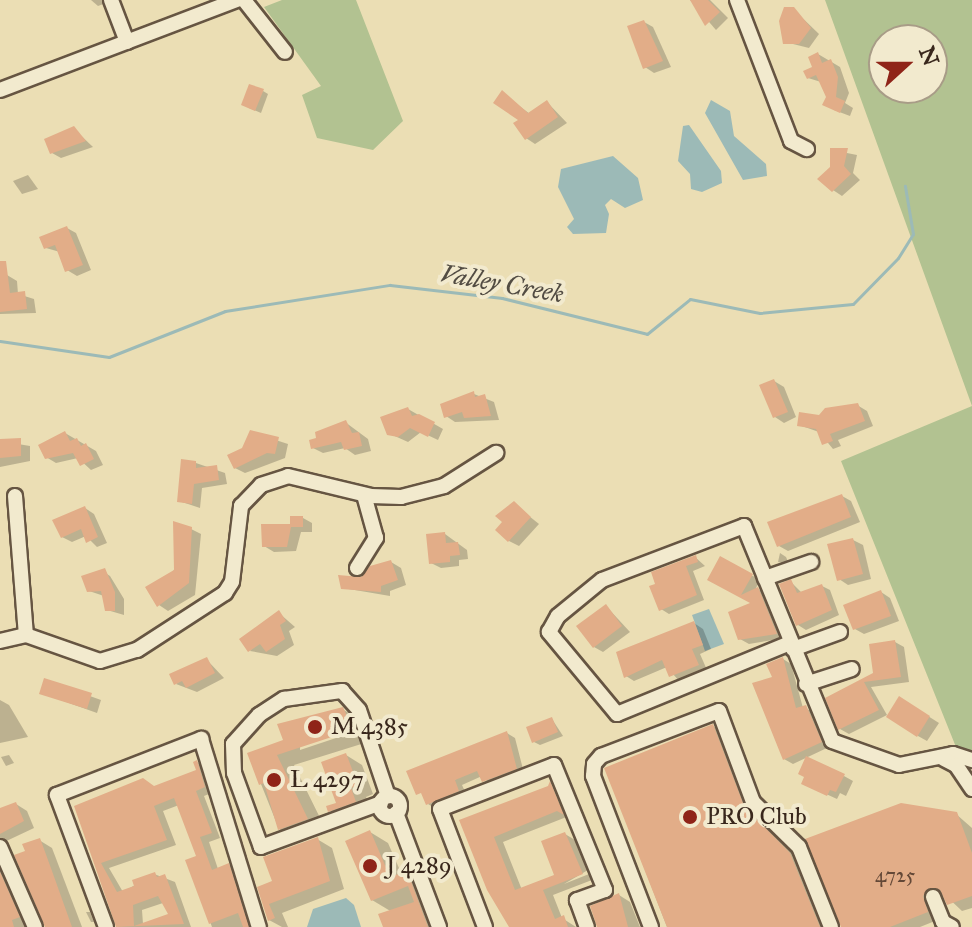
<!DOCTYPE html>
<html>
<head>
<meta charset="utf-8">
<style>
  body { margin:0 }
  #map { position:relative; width:972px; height:927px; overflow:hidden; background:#ebdeb4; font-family:"IM FELL Great Primer",serif }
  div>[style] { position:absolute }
  .green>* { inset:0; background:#b2c291 }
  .water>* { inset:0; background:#9cbab7 }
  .shadow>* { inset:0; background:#0003 }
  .stream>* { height:3px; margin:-1.5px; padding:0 1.5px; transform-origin:1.5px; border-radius:1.5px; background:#9cbab7 }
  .building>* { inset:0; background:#e2ad88 }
  .roads { filter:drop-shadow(2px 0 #665542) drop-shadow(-2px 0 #665542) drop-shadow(0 2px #665542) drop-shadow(0 -2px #665542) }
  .minor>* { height:14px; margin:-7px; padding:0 7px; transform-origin:7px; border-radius:7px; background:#f2eace }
  .minor>.ring { margin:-7px; padding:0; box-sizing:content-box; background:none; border:14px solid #f2eace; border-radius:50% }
  .dots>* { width:22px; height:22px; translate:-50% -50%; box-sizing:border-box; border:4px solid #f2eace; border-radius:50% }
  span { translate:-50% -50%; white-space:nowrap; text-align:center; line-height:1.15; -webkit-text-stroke:8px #f2eace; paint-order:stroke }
  .number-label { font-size:20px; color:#634837 }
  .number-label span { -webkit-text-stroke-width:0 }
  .poi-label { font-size:24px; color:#39271c }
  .left { translate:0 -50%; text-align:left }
  .water-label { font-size:26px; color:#524c43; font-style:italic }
  .north { position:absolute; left:868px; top:24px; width:80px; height:80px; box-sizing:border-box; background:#f2eace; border:2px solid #a89c87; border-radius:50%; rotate:69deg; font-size:22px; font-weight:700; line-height:32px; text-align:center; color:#39271c }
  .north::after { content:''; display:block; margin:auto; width:28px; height:36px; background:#8f2418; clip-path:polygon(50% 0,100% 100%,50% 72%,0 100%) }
</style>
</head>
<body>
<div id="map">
  <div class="green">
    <div style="clip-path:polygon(282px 0,356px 0,403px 121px,373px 150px,317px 138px,302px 95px,321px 86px,264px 7px)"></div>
    <div style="clip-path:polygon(evenodd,825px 0,972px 0,972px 752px,960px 757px,841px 461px,972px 406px,825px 0,884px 40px,932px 40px,932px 88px,884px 88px,884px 40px)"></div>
  </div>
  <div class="water">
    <div style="clip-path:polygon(711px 100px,730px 111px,734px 136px,766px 164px,767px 176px,743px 180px,705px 113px)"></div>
    <div style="clip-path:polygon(689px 125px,721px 171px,722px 183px,702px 192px,691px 189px,690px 174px,678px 161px,683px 126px)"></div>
    <div style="clip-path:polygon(613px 156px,638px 178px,643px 200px,625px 208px,611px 199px,605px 205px,609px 214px,606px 233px,573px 234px,567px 227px,574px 219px,558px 187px,561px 169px)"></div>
    <div style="clip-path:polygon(709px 609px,724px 644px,705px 651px,692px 615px)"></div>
    <div style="clip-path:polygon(346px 898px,354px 905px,361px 927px,307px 927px,313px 909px)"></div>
  </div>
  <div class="shadow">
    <div style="clip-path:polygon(91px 0,104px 0,106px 3px,98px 6px)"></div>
    <div style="clip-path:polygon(690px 0,710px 0,728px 18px,716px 30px)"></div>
    <div style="clip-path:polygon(793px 9px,819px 34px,809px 48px,785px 42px)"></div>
    <div style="clip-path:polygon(644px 22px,653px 27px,671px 67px,654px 73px,645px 67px)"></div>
    <div style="clip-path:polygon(818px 54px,840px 67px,849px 93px,845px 103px,853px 108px,850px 116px,834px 110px,821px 82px,808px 78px)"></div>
    <div style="clip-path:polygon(263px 91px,268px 94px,261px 113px,249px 108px)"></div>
    <div style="clip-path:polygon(502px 93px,530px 114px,547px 102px,567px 123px,535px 144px,526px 138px,521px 120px)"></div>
    <div style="clip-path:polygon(74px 129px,93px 147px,61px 158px,52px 153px)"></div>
    <div style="clip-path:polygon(832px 150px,857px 155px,853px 173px,860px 180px,842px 196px,833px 190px)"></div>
    <div style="clip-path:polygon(28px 175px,38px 189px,22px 194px,13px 181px)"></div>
    <div style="clip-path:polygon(67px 228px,76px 233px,91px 270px,77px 276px,67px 270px,60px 252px,46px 248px)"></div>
    <div style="clip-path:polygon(7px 275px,17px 281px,18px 294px,34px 299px,36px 313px,0 314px,0 276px)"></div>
    <div style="clip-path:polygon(774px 381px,784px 387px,796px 417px,784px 423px,775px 417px)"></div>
    <div style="clip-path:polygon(474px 394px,494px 402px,499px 420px,455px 422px,446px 416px)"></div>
    <div style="clip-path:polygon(857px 405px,867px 411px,873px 426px,838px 440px,841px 446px,833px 449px,819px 432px,799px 425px)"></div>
    <div style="clip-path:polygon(408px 409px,443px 429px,438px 440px,421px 432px,408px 442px,388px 433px)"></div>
    <div style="clip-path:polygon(345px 422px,368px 439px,371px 451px,355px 455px,345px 448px,323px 453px,313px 448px)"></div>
    <div style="clip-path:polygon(251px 432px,288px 444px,285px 458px,245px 473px,235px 468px)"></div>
    <div style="clip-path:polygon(65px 433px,96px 451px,103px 465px,91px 470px,78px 458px,56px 463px,46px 457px)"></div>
    <div style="clip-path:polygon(0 441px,30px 446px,30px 461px,0 467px)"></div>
    <div style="clip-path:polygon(196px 463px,225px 473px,227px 484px,202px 488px,200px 508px,179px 501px)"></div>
    <div style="clip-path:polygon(842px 496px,851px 501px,860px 522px,788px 551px,779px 546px)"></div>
    <div style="clip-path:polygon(514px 504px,539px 524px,519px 546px,509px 541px)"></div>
    <div style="clip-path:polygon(85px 508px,94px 514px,107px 543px,97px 547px,86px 536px,72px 542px,62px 537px)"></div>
    <div style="clip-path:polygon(303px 518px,312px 523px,312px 532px,301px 532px,296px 551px,274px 552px,264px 546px)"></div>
    <div style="clip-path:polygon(191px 529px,201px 534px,195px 595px,168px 611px,159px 605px)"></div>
    <div style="clip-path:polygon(445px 534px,467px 550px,468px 559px,459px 560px,459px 566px,441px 568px,431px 563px)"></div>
    <div style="clip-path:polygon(853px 540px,863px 545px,871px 579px,848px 585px,839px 579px)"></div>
    <div style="clip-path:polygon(780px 553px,786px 557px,789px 564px,778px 562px)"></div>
    <div style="clip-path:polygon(695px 557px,705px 566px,693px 571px,704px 600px,669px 614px,661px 609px,657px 585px)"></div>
    <div style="clip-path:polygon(721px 558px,760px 580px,756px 588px,767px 595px,785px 638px,749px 644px,740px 639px,754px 604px,710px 579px)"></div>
    <div style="clip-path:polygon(391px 562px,401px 568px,406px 585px,390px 591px,390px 596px,343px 588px)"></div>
    <div style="clip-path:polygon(101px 570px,110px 576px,124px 599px,124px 615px,107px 610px,104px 596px,89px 591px)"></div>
    <div style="clip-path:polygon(791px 582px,802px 593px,822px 586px,830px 590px,839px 615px,806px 630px,798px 625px)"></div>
    <div style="clip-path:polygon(881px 592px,890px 598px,899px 621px,864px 634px,855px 629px)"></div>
    <div style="clip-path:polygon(606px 606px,630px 632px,603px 652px,594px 647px)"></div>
    <div style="clip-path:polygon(279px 613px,295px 627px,289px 631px,294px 645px,277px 656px,250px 651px)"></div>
    <div style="clip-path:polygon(694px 623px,703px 629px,711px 649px,700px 654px,707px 670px,679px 681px,667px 667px,634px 681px,626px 676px)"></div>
    <div style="clip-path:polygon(895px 642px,904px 647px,909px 682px,871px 687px,887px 715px,849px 734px,840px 729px,828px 699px,875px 674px)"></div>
    <div style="clip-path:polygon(783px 659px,791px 664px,803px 708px,815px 712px,829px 747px,793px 764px,784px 759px,774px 678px)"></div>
    <div style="clip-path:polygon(207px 660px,224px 678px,197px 692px,176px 684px)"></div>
    <div style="clip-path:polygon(45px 680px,101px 700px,97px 713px,41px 693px)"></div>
    <div style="clip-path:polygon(0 700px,9px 705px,28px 737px,0 743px)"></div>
    <div style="clip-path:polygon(909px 704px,939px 723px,927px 741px,918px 736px)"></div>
    <div style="clip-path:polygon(evenodd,342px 709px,361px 720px,371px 741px,294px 765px,326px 830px,298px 840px,279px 829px,249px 754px,286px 741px,342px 709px,362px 725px,363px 729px,300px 750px,300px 745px,362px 725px)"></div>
    <div style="clip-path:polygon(552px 719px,563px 736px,540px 745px,534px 742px)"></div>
    <div style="clip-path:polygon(713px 726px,726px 734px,757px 816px,803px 862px,828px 927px,667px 927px,606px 769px)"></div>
    <div style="clip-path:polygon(507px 733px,515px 738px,524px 773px,492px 786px,482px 776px,462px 785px,467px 796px,436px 809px,428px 804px)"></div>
    <div style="clip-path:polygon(9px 755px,14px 763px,6px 766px,1px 757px)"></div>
    <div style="clip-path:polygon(346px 755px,362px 765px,373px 794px,366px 797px,372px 811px,347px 820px,330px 810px,338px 804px)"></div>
    <div style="clip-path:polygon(evenodd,197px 762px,206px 768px,214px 792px,204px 796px,220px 838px,209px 842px,218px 869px,229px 865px,238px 870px,255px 927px,212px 927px,188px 861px,198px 858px,179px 805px,163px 811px,176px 845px,109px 868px,123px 892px,154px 874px,175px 882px,191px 927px,118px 927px,76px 807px,155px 788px,198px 771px,197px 762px,166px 902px,170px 915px,143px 924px,142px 910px,166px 902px)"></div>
    <div style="clip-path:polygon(844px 776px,853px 781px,846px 796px,840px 793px,837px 799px,813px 788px)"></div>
    <div style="clip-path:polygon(550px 786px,566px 816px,554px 786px,560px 789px,569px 816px,503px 842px,522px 890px,557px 876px,565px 834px,575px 840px,588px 870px,564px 884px,589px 874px,592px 880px,553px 895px,562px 918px,576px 927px,510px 927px,462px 821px)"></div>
    <div style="clip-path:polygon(16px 804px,27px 811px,34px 828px,0 844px,0 814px)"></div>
    <div style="clip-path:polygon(956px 814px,972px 828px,972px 908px,962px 911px,944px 894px,935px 904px,940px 919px,920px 927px,843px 927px)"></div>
    <div style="clip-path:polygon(370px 832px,388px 843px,402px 875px,425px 884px,443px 927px,386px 927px,392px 912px,372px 900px)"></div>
    <div style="clip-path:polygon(317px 839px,332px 848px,344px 889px,282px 913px,288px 927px,282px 927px,269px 920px,260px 888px,274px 882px)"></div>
    <div style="clip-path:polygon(39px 840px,52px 848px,82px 927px,45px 927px,28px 853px)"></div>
    <div style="clip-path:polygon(0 870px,9px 875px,35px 927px,0 927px)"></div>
    <div style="clip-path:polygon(619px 895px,630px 902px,640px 927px,599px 927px)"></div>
    <div style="clip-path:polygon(86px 912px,90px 912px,94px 922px,91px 922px)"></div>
  </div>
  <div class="stream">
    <div style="left:0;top:341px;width:110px;rotate:8.4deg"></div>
    <div style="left:109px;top:357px;width:125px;rotate:-21.6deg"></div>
    <div style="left:225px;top:311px;width:167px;rotate:-9deg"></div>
    <div style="left:390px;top:285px;width:113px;rotate:6.6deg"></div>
    <div style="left:502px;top:298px;width:149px;rotate:13.9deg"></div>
    <div style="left:647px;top:334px;width:55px;rotate:-39.1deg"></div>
    <div style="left:690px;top:299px;width:71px;rotate:11.3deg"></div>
    <div style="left:760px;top:313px;width:93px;rotate:-5.5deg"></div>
    <div style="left:853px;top:304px;width:64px;rotate:-45.6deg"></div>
    <div style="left:898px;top:258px;width:28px;rotate:-58deg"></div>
    <div style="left:913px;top:234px;width:49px;rotate:-99.5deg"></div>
  </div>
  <div class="building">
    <div style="clip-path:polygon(690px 0,708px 0,720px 12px,705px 26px)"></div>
    <div style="clip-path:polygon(784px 7px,794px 7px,811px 28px,799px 44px,783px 44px,779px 21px)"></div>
    <div style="clip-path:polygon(644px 20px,663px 61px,643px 69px,627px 26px)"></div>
    <div style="clip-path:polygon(818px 52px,822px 63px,831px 59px,838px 77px,836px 97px,845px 101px,840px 113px,822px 105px,826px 97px,816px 75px,807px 79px,803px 71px,812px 67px,808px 57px)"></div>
    <div style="clip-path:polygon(249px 84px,264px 89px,255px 111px,241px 105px)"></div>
    <div style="clip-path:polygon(502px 90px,528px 113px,547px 100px,558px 117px,525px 140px,513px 123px,518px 120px,493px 103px)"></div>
    <div style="clip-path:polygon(74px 126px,86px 141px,50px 154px,44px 139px)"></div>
    <div style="clip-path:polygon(830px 148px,848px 148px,844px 166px,851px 174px,832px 192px,817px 179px,830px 167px)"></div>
    <div style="clip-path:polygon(67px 226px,83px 265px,65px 272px,55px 245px,44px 249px,39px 237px)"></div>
    <div style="clip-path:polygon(0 261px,6px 261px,10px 293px,25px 291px,27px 309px,0 312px)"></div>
    <div style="clip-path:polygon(774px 379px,788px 412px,773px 418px,759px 385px)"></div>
    <div style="clip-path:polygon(474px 391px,475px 397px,485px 394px,491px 416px,464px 418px,462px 412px,444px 418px,440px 404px)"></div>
    <div style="clip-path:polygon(858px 403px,865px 421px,830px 434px,833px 441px,822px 445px,816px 429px,797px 426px,799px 412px,819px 415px,825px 408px)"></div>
    <div style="clip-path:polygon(408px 407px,412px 416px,419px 414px,435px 422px,428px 437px,410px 428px,398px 437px,387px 435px,380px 417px)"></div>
    <div style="clip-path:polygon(346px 420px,352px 433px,359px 432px,362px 446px,344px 450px,341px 442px,311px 449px,309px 440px,316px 438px,315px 432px)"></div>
    <div style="clip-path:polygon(250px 430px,279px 437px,275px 454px,267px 453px,234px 469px,227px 455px,242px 448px)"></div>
    <div style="clip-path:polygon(65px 431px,70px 441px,77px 438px,81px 446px,86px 443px,94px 459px,80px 466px,73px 453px,45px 459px,38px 445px)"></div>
    <div style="clip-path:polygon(21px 438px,21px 456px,0 458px,0 439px)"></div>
    <div style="clip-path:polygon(181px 459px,196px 461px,196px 468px,217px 465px,219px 480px,194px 484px,192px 504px,177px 502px)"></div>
    <div style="clip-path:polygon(842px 494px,851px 517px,777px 547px,767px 522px)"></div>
    <div style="clip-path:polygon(514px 501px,531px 517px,508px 542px,495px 530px,502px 522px,495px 516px)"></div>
    <div style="clip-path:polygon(85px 506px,98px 537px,86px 543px,81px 529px,61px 538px,52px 520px)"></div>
    <div style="clip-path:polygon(290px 516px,303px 516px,303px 527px,291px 527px,287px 547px,262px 547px,261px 524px,290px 524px)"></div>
    <div style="clip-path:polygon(173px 521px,192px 527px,189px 583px,157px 607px,145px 587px,174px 570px)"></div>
    <div style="clip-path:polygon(445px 532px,446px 543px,458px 542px,460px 555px,450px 556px,450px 562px,429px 564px,426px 534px)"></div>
    <div style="clip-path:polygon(853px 538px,863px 574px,837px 581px,827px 544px)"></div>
    <div style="clip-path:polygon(696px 555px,698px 562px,686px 566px,697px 595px,659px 611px,649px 586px,655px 584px,651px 572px)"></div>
    <div style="clip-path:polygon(720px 556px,753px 574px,741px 595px,758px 587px,777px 634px,738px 640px,728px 612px,750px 603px,707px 580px)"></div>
    <div style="clip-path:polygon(391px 560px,398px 580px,381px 586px,381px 592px,341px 589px,338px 575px,361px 577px,370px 566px)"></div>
    <div style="clip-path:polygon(105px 568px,115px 592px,115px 611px,105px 611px,101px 591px,87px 592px,81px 576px)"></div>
    <div style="clip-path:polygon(791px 579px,797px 593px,822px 584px,832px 610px,796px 626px,779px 584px)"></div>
    <div style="clip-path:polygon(881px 590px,891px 616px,853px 630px,843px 605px)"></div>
    <div style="clip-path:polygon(606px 604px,622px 626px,593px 648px,576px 626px)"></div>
    <div style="clip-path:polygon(279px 610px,286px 621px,280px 625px,285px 639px,266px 652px,260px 644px,248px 652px,239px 639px)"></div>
    <div style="clip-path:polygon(694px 621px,703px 645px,692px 649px,699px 665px,669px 677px,662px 660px,624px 678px,616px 652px)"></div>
    <div style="clip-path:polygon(895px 640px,901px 677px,864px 682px,879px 710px,838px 730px,825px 698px,873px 673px,869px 644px)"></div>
    <div style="clip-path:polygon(207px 657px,215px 673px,186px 688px,182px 681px,174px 685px,169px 674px)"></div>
    <div style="clip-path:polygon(783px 657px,796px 708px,806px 705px,822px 742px,783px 760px,752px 683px,772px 677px,766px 664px)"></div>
    <div style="clip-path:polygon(44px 678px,92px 693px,87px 709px,39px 694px)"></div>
    <div style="clip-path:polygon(899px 696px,930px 716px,917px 737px,886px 717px)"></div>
    <div style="clip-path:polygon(343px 707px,353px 730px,277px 755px,308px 819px,278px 830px,264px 783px,259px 785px,247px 753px,283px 740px,277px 724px)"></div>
    <div style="clip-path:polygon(552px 717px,558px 732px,532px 743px,526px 727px)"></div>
    <div style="clip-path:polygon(713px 724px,744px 806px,790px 853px,820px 927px,667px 927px,604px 768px)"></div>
    <div style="clip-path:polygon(507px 731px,517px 769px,482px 782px,477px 771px,455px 780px,459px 791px,426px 805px,421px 793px,416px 795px,406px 771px)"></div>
    <div style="clip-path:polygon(346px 753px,358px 785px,351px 788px,356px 802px,328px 812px,326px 806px,336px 803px,321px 762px)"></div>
    <div style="clip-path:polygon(806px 756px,845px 774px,836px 792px,830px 790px,827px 796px,801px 784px,804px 777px,798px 774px)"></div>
    <div style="clip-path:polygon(evenodd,197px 760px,205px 787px,196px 791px,212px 833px,200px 837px,212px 870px,229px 863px,249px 927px,243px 927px,238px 913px,209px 924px,185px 860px,196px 856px,174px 798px,154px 806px,167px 840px,101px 863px,117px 892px,134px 886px,132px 880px,155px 872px,157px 877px,165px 874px,184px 924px,116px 927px,74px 806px,143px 778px,154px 786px,196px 770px,193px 762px,197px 760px,158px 896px,168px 914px,134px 926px,133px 905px,158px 896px)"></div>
    <div style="clip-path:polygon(550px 781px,564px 815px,557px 811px,494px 837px,515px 890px,554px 875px,541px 841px,565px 832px,583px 874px,543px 890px,555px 919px,564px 915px,568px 927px,509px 927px,487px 890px,459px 820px,548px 786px)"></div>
    <div style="clip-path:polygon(16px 802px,24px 821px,0 834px,0 808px)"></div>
    <div style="clip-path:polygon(901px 803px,957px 812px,972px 853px,972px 896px,947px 905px,940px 890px,930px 888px,923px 896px,928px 912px,890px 927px,841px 927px,805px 839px)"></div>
    <div style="clip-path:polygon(370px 830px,390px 877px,407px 871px,428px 927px,383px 927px,378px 914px,414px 902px,408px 886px,371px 901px,345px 841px)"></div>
    <div style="clip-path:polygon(318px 837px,330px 881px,269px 904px,275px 918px,268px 921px,257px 887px,272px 881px,263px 857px)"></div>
    <div style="clip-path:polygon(40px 838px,52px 871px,72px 927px,45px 927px,14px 855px,25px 851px,22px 844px)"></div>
    <div style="clip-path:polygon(0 872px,20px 917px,12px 920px,14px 927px,0 927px)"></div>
    <div style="clip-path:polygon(619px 893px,628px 927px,597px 927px,590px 906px)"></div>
  </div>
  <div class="roads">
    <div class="minor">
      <div style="left:111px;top:0;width:45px;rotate:69.1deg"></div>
      <div style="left:244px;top:0;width:66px;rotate:51.7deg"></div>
      <div style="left:737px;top:0;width:151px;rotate:69deg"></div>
      <div style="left:791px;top:141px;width:18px;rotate:27deg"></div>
      <div style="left:0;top:90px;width:254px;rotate:-20.8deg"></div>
      <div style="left:15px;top:496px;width:139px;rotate:85.5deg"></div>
      <div style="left:357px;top:568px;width:36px;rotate:-58deg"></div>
      <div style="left:376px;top:538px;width:45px;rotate:-105.6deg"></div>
      <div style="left:765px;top:578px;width:49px;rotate:-19.2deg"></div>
      <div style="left:0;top:641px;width:27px;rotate:-13deg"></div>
      <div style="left:26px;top:635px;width:78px;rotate:19.4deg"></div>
      <div style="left:100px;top:661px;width:39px;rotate:-17deg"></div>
      <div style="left:137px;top:650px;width:105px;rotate:-32.9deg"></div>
      <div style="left:225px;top:593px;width:13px;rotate:-58deg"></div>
      <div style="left:232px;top:582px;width:77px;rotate:-83.2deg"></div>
      <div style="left:241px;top:506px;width:29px;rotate:-46deg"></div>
      <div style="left:261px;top:485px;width:28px;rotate:-18deg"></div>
      <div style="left:288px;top:476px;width:85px;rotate:13.5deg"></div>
      <div style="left:371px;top:496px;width:30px;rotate:2deg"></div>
      <div style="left:401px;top:497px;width:44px;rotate:-14.3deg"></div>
      <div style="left:444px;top:486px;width:62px;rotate:-32.4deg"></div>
      <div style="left:790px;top:643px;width:187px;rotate:157.7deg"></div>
      <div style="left:617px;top:714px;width:107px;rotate:-129.7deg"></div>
      <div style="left:549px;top:632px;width:18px;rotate:-61deg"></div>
      <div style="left:558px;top:616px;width:57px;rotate:-39.3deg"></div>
      <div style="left:602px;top:580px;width:152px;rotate:-20.8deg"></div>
      <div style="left:744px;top:526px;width:232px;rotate:67.7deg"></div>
      <div style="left:832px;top:741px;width:71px;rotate:19.7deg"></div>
      <div style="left:899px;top:765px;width:55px;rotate:-11.5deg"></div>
      <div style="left:953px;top:754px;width:20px;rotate:18deg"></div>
      <div style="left:793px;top:649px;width:50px;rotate:-19.9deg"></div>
      <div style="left:806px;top:684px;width:48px;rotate:-18.1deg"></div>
      <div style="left:944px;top:759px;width:13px;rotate:27deg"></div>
      <div style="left:956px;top:765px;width:29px;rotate:56deg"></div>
      <div class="ring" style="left:380px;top:796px;width:6px;height:6px"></div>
      <div style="left:381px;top:803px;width:128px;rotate:159.9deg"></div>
      <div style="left:261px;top:847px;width:79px;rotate:-110deg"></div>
      <div style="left:234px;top:773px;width:29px;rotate:-92deg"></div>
      <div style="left:233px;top:744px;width:39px;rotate:-48deg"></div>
      <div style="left:259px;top:715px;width:30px;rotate:-33deg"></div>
      <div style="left:284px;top:699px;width:59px;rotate:-7.9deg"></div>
      <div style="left:342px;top:691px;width:25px;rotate:48deg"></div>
      <div style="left:359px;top:710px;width:91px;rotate:71.4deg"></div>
      <div style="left:396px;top:813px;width:122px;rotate:69.3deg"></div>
      <div style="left:0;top:847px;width:87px;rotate:66.4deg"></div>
      <div style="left:933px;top:897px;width:27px;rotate:68deg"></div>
      <div style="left:943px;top:922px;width:10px;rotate:29deg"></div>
      <div style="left:106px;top:927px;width:141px;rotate:-110.4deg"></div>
      <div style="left:57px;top:795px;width:155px;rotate:-21.3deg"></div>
      <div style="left:201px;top:739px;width:197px;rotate:72.9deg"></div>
      <div style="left:485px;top:927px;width:126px;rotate:-110.9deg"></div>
      <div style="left:440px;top:809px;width:122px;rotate:-21.1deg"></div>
      <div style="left:554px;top:765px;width:135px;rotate:67.8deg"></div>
      <div style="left:605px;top:890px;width:30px;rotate:160deg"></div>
      <div style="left:577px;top:900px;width:29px;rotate:70deg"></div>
      <div style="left:651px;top:927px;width:162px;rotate:-111deg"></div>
      <div style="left:593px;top:776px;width:12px;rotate:-85deg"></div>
      <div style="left:594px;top:764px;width:11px;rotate:-49deg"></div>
      <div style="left:601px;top:756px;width:126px;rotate:-20.9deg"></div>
      <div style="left:719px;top:711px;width:97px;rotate:69.5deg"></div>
      <div style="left:753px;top:802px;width:64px;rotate:44.4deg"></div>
      <div style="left:799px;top:847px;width:86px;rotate:68.2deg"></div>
    </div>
  </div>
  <div class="dots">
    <div style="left:315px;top:727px;background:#8f2418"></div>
    <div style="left:274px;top:780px;background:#8f2418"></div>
    <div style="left:690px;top:817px;background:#8f2418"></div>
    <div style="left:370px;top:866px;background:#8f2418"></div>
  </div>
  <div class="number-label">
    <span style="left:895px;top:875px">4725</span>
  </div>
  <div class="poi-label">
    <span class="left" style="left:331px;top:727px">M 4385</span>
    <span class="left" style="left:290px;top:780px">L 4297</span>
    <span class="left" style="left:706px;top:817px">PRO Club</span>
    <span class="left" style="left:386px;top:866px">J 4289</span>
  </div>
  <div class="water-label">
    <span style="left:502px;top:284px;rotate:10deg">Valley Creek</span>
  </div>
  <div class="north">N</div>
</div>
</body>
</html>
